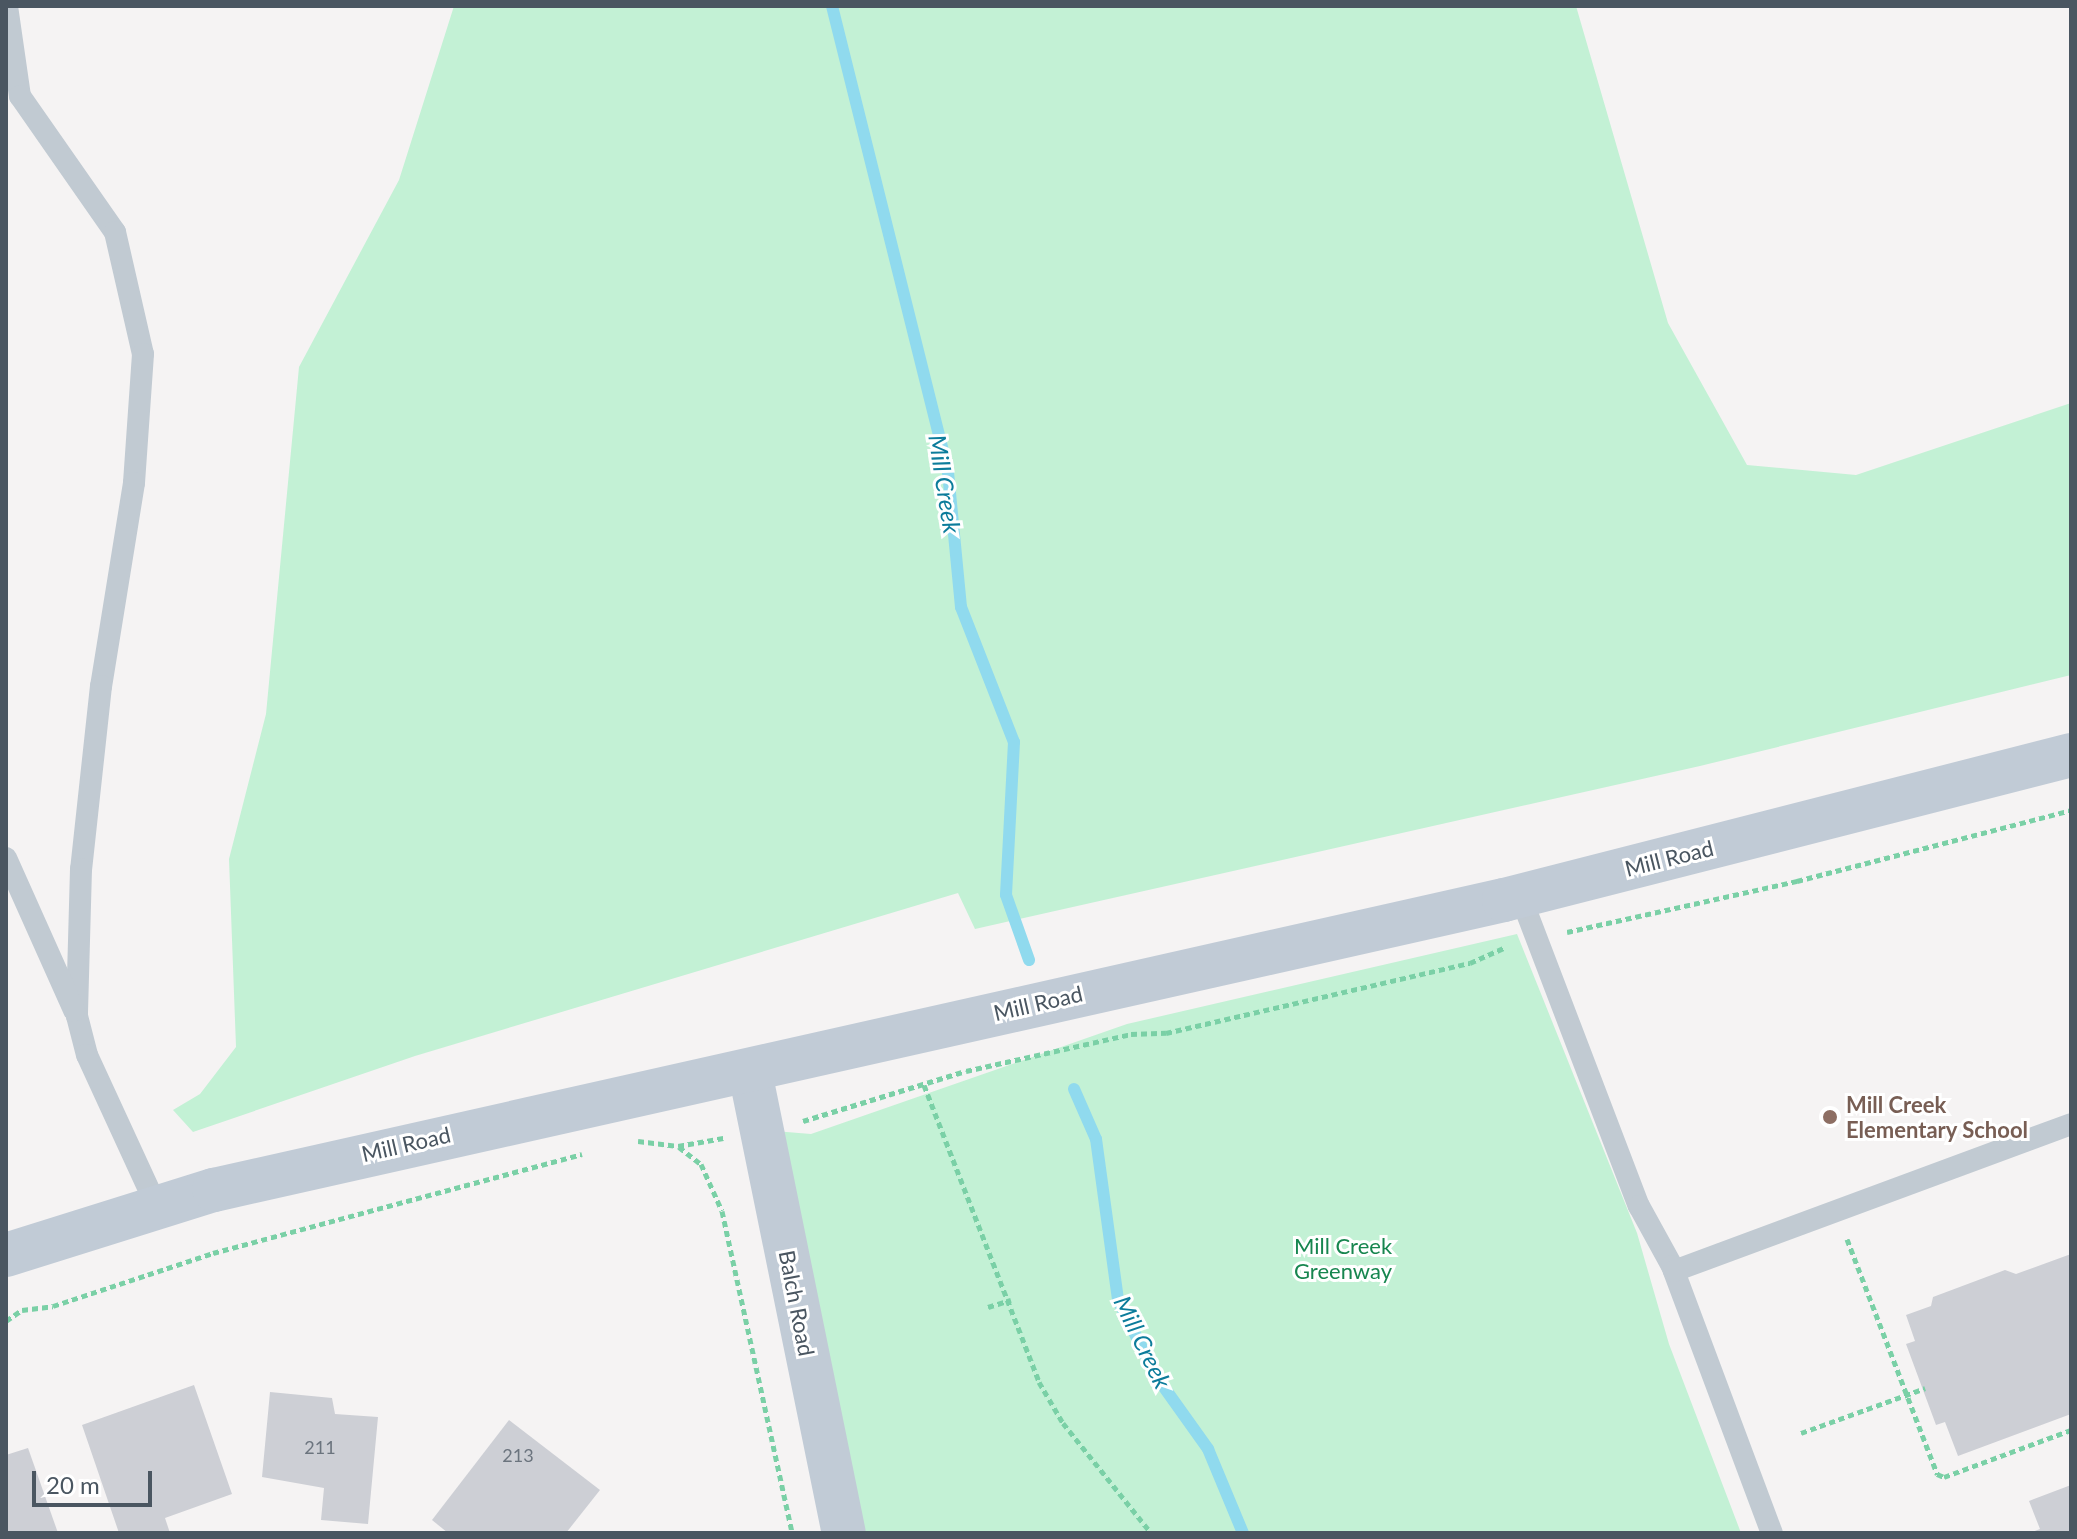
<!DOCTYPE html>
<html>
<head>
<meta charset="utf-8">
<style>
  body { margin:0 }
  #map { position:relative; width:2077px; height:1539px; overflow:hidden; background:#f5f3f3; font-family:Lato,sans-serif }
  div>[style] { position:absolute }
  .green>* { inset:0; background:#c3f1d5 }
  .stream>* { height:12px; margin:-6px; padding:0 6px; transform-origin:6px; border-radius:6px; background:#90daee }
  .building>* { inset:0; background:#cdcfd5 }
  .path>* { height:5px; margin-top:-2.5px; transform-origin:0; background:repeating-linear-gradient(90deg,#7ad0a6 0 6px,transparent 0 10px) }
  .lane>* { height:22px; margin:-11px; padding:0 11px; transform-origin:11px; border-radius:11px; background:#c1cad2 }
  .secondary>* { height:44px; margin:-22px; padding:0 22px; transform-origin:22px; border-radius:22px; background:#c1cbd6 }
  .dots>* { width:22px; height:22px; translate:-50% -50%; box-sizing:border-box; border:4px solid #fff; border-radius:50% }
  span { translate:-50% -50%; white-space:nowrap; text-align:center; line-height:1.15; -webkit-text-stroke:6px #fff; paint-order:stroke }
  .number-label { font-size:18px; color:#6b747e }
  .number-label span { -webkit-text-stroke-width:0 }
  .street-label { font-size:22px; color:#4a5661 }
  .education-label { font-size:22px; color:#785e54; font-weight:700 }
  .left { translate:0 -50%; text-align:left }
  .park-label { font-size:22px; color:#17864f }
  .water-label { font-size:24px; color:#0c7c9b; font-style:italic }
  .frame { position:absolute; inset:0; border:8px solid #4a5661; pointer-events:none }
  .scale { position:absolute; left:32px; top:1471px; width:120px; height:36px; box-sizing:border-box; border:4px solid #4a5661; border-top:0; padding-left:10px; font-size:24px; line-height:28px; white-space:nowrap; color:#4a5661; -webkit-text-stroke:6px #fff; paint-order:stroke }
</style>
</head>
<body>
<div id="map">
  <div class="green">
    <div style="clip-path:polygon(454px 6px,1576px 6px,1668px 323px,1747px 465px,1856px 475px,2071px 403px,2071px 675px,1700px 766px,975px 929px,958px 893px,415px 1056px,193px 1132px,173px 1110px,200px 1094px,236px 1047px,229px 859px,266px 714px,299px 367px,399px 180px)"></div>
    <div style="clip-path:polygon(1517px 934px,1637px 1233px,1669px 1344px,1741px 1533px,844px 1533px,762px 1130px,811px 1134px,1127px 1024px)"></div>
  </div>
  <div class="stream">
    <div style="left:832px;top:6px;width:480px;rotate:76deg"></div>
    <div style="left:948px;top:472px;width:136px;rotate:84.5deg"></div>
    <div style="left:961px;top:607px;width:145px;rotate:68.6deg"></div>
    <div style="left:1014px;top:742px;width:153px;rotate:93deg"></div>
    <div style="left:1006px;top:895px;width:69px;rotate:70.5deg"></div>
    <div style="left:1074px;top:1089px;width:55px;rotate:66.3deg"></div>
    <div style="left:1096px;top:1139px;width:162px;rotate:82.2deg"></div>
    <div style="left:1118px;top:1300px;width:85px;rotate:63.4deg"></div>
    <div style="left:1156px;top:1376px;width:90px;rotate:54.5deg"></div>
    <div style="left:1208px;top:1449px;width:91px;rotate:67.4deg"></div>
  </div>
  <div class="building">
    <div style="clip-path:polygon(2071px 1254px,2071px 1414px,1958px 1456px,1945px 1422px,1936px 1425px,1906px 1344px,1915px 1341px,1906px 1315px,1931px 1306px,1933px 1297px,2005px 1270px,2016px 1274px)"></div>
    <div style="clip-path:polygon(194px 1385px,232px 1494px,165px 1518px,170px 1533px,119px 1533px,82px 1425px)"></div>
    <div style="clip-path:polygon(270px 1392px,332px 1398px,335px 1414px,378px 1417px,368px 1524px,321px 1520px,324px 1488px,262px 1477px)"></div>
    <div style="clip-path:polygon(509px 1420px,600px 1490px,566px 1533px,448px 1533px,432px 1520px)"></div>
    <div style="clip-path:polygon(28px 1448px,58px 1533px,6px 1533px,6px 1455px)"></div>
    <div style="clip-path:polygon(2071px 1485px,2071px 1533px,2029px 1533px,2040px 1529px,2029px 1501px)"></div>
  </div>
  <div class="path">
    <div style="left:1567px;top:932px;width:236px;rotate:-12.5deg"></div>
    <div style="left:1797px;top:881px;width:283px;rotate:-14.5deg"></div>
    <div style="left:924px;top:1085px;width:318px;rotate:68.8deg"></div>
    <div style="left:1039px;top:1382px;width:48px;rotate:59.7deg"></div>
    <div style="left:1063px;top:1423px;width:141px;rotate:51.3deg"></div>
    <div style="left:803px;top:1121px;width:170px;rotate:-17.1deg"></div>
    <div style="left:966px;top:1071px;width:169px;rotate:-12.6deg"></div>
    <div style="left:1131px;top:1034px;width:35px;rotate:-2deg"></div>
    <div style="left:1166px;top:1033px;width:312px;rotate:-13deg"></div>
    <div style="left:1470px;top:963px;width:39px;rotate:-24deg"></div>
    <div style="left:638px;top:1141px;width:40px;rotate:7.1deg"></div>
    <div style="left:678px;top:1146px;width:46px;rotate:-10.1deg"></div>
    <div style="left:679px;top:1147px;width:28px;rotate:38deg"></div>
    <div style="left:701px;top:1164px;width:51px;rotate:65.9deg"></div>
    <div style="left:722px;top:1211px;width:330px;rotate:77.7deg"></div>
    <div style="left:1847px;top:1239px;width:252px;rotate:69deg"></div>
    <div style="left:1937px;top:1474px;width:8px;rotate:23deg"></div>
    <div style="left:1944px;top:1477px;width:135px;rotate:-20.3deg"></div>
    <div style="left:988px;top:1307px;width:24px;rotate:-17deg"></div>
    <div style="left:6px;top:1321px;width:19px;rotate:-35deg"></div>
    <div style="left:22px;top:1310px;width:31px;rotate:-7deg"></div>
    <div style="left:53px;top:1306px;width:169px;rotate:-18.3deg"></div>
    <div style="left:213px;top:1253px;width:382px;rotate:-15deg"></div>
    <div style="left:1801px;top:1433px;width:132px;rotate:-19.9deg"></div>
  </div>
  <div class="lane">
    <div style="left:7px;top:6px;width:91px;rotate:81.8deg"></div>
    <div style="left:20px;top:96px;width:166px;rotate:55.1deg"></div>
    <div style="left:115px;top:232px;width:125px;rotate:77.1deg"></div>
    <div style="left:143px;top:354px;width:129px;rotate:94deg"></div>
    <div style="left:134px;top:483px;width:206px;rotate:99.2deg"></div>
    <div style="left:101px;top:686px;width:184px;rotate:96.2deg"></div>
    <div style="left:81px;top:869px;width:147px;rotate:91.6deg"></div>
    <div style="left:77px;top:1016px;width:40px;rotate:75.6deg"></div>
    <div style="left:87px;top:1055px;width:167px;rotate:65.3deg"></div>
    <div style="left:6px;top:858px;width:167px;rotate:65.9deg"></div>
    <div style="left:1520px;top:895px;width:333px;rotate:69.1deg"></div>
    <div style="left:1639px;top:1206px;width:68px;rotate:61.2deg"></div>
    <div style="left:1672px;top:1266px;width:285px;rotate:69.5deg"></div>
    <div style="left:1674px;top:1271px;width:423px;rotate:-20.3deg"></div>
  </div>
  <div class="secondary">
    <div style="left:750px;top:1072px;width:470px;rotate:78.5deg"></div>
    <div style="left:6px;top:1255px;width:218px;rotate:-17.4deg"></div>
    <div style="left:214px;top:1190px;width:1322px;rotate:-12.67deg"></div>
    <div style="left:1504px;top:900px;width:585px;rotate:-14.34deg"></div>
  </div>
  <div class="dots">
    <div style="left:1830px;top:1117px;background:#8d6e63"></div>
  </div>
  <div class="number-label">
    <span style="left:320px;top:1447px">211</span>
    <span style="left:518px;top:1455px">213</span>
  </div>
  <div class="street-label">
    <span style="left:1669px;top:858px;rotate:-14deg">Mill Road</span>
    <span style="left:1038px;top:1003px;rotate:-13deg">Mill Road</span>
    <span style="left:406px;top:1144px;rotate:-13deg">Mill Road</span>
    <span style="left:797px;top:1303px;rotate:79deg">Balch Road</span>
  </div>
  <div class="education-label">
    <span class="left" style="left:1846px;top:1117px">Mill Creek<br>Elementary School</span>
  </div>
  <div class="park-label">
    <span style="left:1343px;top:1258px">Mill Creek<br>Greenway</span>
  </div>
  <div class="water-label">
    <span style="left:945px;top:484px;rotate:81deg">Mill Creek</span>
    <span style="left:1143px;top:1342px;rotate:64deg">Mill Creek</span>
  </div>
  <div class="frame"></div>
  <div class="scale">20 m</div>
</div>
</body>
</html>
